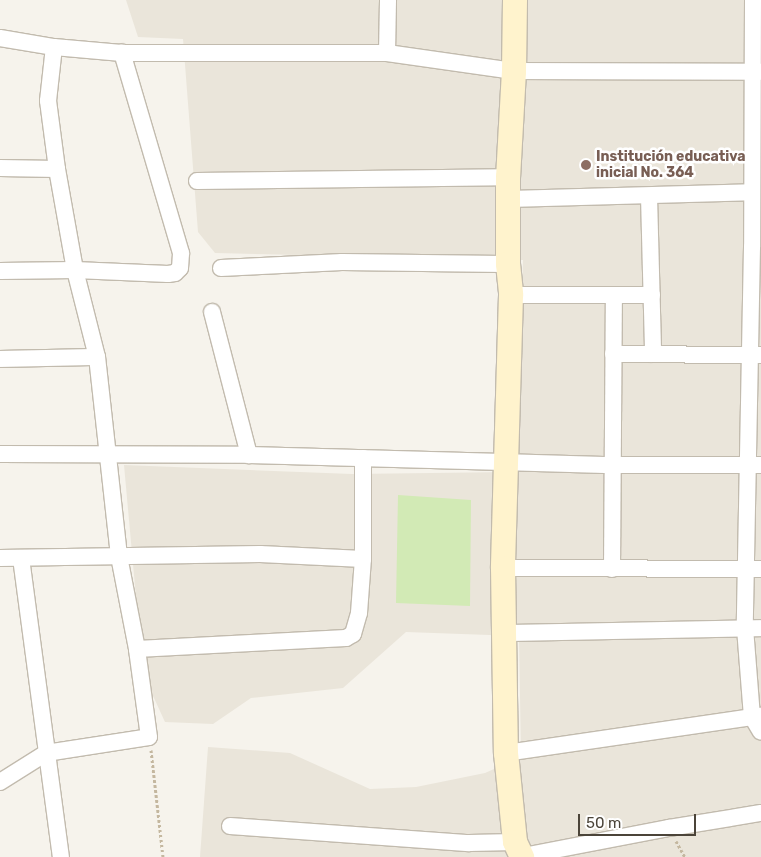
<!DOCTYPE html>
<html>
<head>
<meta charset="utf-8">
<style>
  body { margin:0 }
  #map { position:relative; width:761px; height:857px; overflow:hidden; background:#f6f3ec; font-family:Rubik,sans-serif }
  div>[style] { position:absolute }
  .residential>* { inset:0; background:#eae5da }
  .green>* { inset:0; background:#d2eab5 }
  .path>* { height:3px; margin-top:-1.5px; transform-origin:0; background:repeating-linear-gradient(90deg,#c4b79f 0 2.5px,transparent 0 5px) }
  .roads { filter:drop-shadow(1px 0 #c2bbae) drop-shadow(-1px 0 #c2bbae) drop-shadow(0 1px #c2bbae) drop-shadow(0 -1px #c2bbae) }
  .street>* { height:16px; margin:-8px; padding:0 8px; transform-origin:8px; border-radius:8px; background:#fff }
  .secondary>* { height:24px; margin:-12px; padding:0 12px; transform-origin:12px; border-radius:12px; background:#fff3cd }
  .dots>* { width:14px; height:14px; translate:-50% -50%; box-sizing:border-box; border:2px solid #fff; border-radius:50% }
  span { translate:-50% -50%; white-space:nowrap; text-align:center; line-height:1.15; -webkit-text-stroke:5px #fff; paint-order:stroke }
  .education-label { font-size:14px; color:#785e54; font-weight:700 }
  .left { translate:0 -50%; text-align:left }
  .scale { position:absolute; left:578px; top:814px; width:118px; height:22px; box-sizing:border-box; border:2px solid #4b4439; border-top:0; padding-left:6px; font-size:15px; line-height:18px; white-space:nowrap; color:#4b4439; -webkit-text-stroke:4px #fff; paint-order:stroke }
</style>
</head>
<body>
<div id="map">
  <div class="residential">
    <div style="clip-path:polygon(126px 0,761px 0,761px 857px,200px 857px,208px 747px,290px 753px,370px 789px,416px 787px,485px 773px,521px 757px,519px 636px,406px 632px,343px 688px,251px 698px,213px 724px,165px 722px,143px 674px,124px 465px,352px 474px,516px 472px,523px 260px,215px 253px,198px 232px,183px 39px,138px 37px)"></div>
  </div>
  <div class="green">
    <div style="clip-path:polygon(398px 495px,471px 500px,470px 606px,396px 603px)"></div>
  </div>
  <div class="path">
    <div style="left:151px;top:750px;width:108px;rotate:83.6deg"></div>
    <div style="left:676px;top:841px;width:18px;rotate:61deg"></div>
  </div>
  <div class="roads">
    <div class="street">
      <div style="left:753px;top:0;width:247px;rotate:90.2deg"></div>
      <div style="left:752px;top:247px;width:381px;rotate:91.1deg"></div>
      <div style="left:745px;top:628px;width:89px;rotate:85.5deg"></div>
      <div style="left:752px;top:717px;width:17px;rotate:59deg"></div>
      <div style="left:0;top:38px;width:55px;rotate:9.5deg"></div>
      <div style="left:54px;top:47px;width:68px;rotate:5deg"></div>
      <div style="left:122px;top:53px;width:265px"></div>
      <div style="left:387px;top:53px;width:128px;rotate:8.1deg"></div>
      <div style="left:514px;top:71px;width:247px;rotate:0.2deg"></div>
      <div style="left:387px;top:53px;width:53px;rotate:-88.9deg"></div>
      <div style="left:0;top:168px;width:57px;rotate:1deg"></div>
      <div style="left:197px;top:181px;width:311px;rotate:-0.7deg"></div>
      <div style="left:649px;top:196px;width:158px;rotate:88.5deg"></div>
      <div style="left:508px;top:199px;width:244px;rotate:-1.6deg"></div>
      <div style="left:221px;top:268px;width:121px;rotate:-2.8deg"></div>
      <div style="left:342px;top:262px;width:166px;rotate:0.7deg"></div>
      <div style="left:0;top:271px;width:75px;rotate:-0.8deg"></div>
      <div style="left:75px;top:270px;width:93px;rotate:2.5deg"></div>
      <div style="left:168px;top:274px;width:7px;rotate:-8deg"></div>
      <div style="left:175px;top:273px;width:7px;rotate:-45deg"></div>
      <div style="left:180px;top:268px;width:15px;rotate:-86deg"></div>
      <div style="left:181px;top:253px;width:209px;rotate:-106.4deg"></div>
      <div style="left:511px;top:295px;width:141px"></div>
      <div style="left:212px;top:312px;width:148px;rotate:75.5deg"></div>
      <div style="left:613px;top:354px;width:148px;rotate:0.4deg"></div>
      <div style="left:0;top:359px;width:97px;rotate:-1.2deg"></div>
      <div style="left:0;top:454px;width:249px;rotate:0.2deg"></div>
      <div style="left:249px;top:455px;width:364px;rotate:1.6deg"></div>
      <div style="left:613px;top:465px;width:148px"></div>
      <div style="left:0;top:558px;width:260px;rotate:-0.9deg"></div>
      <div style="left:260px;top:554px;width:103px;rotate:2.8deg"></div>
      <div style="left:21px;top:558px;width:302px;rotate:82.4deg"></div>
      <div style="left:503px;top:568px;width:258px;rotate:0.2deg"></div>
      <div style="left:612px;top:569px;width:272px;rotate:-89.6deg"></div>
      <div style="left:505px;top:633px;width:256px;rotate:-1.1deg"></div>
      <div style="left:137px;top:649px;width:209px;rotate:-3deg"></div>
      <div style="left:346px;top:638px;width:8px;rotate:-30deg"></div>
      <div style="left:353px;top:634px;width:22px;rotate:-74deg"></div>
      <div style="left:359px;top:613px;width:54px;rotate:-85.8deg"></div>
      <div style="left:363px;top:559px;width:101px;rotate:-90deg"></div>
      <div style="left:506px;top:753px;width:258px;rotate:-8.3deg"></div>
      <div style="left:0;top:782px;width:54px;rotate:-32.2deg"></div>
      <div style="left:46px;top:753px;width:104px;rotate:-8.8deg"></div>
      <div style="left:149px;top:737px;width:89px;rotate:-97.8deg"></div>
      <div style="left:137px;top:649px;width:95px;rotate:-101deg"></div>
      <div style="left:119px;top:556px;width:200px;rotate:-96.3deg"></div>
      <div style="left:97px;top:357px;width:90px;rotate:-104.2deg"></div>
      <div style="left:75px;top:270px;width:103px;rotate:-100.1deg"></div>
      <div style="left:57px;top:169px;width:69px;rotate:-97.5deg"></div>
      <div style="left:48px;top:101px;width:54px;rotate:-83.7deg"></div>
      <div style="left:230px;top:826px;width:240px;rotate:4.1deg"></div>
      <div style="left:469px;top:843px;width:46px;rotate:-1.2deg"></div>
      <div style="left:518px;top:857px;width:154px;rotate:-10.9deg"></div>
      <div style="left:669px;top:828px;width:93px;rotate:-9.3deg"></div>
    </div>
    <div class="secondary">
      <div style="left:515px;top:0;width:71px;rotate:90.8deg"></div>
      <div style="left:514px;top:71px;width:106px;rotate:93.2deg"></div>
      <div style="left:508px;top:177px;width:87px;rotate:90deg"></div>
      <div style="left:508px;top:264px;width:31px;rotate:84deg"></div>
      <div style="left:511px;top:295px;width:273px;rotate:91.7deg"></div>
      <div style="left:503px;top:568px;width:185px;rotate:89.1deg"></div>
      <div style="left:506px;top:753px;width:89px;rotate:84.2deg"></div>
      <div style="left:515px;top:842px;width:17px;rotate:65deg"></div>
    </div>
  </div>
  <div class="dots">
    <div style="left:586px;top:165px;background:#8d6e63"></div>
  </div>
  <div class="education-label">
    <span class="left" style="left:596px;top:165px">Institución educativa<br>inicial No. 364</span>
  </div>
  <div class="scale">50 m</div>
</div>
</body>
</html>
